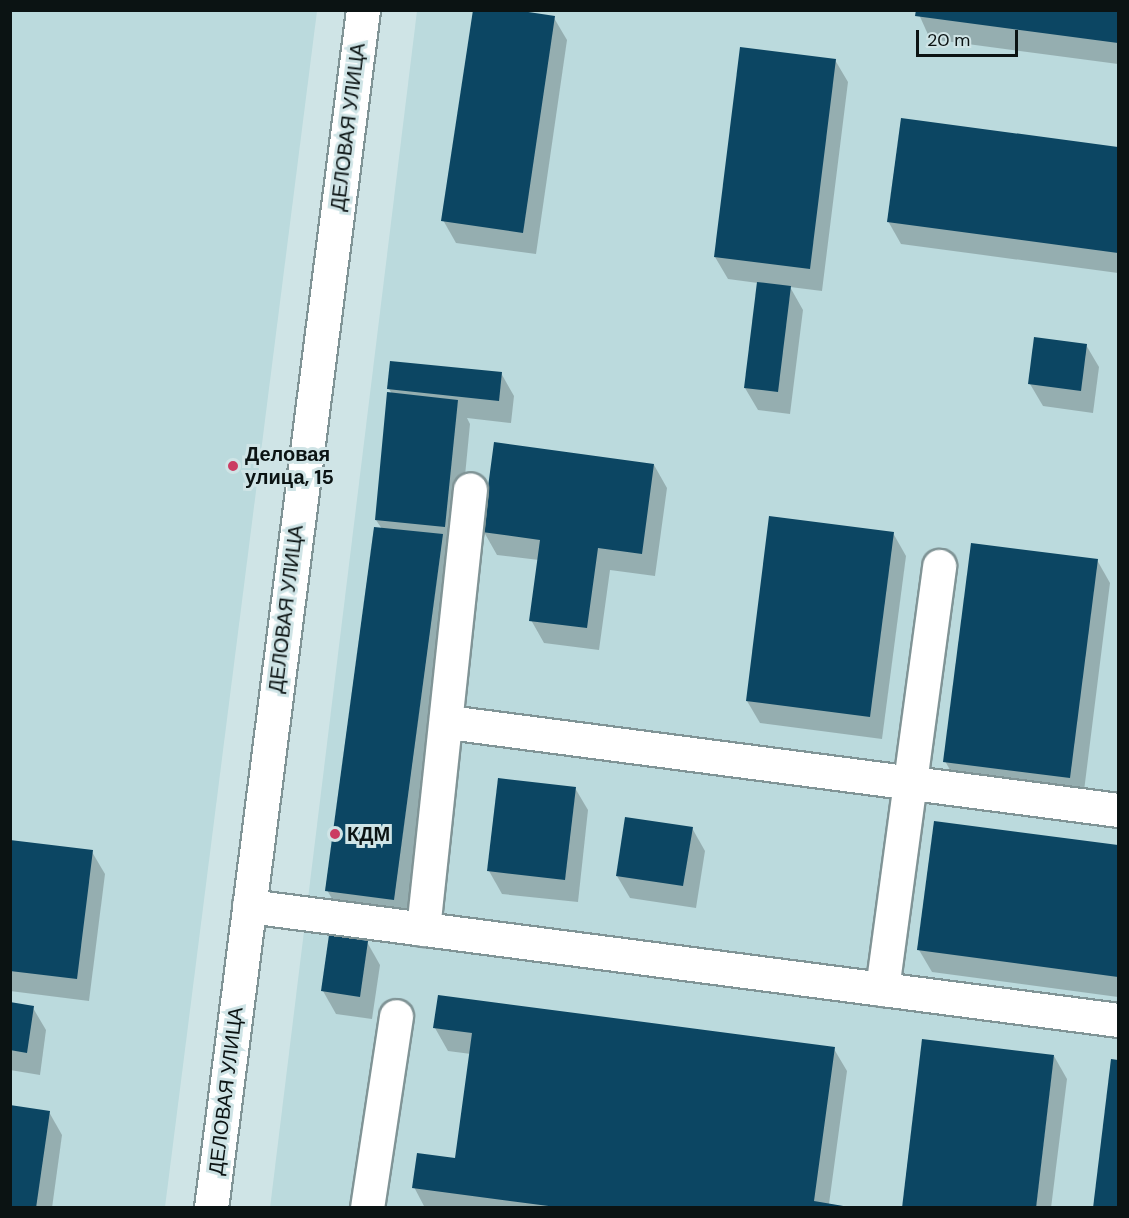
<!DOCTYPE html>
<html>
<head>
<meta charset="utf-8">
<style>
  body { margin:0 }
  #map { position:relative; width:1129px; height:1218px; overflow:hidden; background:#cfe4e6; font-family:"DM Sans",sans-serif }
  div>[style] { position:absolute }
  .built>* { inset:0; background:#bbdadd }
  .shadow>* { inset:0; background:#0003 }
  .building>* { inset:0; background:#0c4663 }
  .roads { filter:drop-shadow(2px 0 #809496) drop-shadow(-2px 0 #809496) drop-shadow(0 2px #809496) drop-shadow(0 -2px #809496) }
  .minor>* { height:33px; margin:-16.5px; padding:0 16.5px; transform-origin:16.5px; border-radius:16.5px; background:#fff }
  .dots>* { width:16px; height:16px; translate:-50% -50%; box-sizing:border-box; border:3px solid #cfe4e6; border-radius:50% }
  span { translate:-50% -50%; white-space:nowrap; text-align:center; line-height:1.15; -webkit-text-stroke:6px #cfe4e6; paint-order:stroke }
  .street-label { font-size:20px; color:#0b1313 }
  .poi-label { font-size:20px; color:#0b1313; font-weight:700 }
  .left { translate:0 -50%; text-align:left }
  .frame { position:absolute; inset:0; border:12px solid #0b1313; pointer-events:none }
  .scale { position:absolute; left:916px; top:30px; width:102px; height:27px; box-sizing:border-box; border:3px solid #0b1313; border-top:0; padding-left:8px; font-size:18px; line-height:21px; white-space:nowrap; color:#0b1313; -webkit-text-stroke:4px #cfe4e6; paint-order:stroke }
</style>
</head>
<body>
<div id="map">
  <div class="built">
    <div style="clip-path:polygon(10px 11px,317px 11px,165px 1207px,11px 1207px)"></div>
    <div style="clip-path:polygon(417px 11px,1118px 11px,1118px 1207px,270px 1208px)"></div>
  </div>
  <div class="shadow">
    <div style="clip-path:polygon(917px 10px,1118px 10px,1118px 64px,930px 39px)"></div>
    <div style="clip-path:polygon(554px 18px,567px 40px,536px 254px,456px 243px,443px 220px)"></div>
    <div style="clip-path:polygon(835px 60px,848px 82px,822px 291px,790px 287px,803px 310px,790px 414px,758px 410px,745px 388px,758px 283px,728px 279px,715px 257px)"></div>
    <div style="clip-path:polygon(902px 120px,1118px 149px,1118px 273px,901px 244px,888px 221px)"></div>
    <div style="clip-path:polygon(1086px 345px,1099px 367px,1093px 413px,1043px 406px,1030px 384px)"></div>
    <div style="clip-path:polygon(501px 373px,514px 396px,511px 423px,467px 418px,470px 424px,458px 549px,407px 922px,340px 913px,327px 890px,382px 529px,376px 520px,392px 394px,389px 389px)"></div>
    <div style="clip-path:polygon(654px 465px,667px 488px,655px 576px,610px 570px,599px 650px,544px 643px,531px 620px,539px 560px,497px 555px,484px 532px)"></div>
    <div style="clip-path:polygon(893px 533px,906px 556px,882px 739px,760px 723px,747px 701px)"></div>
    <div style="clip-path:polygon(1097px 560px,1110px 583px,1083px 799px,958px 784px,945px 761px)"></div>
    <div style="clip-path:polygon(575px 788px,588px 810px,578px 902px,502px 894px,489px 871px)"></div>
    <div style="clip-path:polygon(936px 822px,1118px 847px,1118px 997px,932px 972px,919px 950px)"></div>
    <div style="clip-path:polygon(692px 828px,705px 851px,696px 908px,630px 898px,617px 876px)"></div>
    <div style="clip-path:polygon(10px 841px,92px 852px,105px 874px,89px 1001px,10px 991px)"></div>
    <div style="clip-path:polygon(367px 942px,380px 965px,372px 1019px,336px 1014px,323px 991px)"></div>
    <div style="clip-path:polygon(10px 1004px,33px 1008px,46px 1030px,40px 1075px,10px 1070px)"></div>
    <div style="clip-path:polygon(435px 1028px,834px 1049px,847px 1071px,829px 1204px,854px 1208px,425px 1208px,414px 1187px,457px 1160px,471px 1054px,448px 1051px)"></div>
    <div style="clip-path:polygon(1054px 1056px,1067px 1079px,1051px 1208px,903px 1208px)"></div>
    <div style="clip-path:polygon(1113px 1061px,1118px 1061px,1118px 1208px,1095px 1208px)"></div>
    <div style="clip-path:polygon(49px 1112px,62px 1135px,52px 1208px,10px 1208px)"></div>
  </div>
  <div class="building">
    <div style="clip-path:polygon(473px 10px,515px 10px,555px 16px,523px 233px,441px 221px)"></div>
    <div style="clip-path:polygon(916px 10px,1118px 10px,1118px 43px,915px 16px)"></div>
    <div style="clip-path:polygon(740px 47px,836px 59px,810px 269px,714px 257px)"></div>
    <div style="clip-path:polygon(901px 118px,1118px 147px,1118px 253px,887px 222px)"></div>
    <div style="clip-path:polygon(757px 282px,791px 286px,778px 392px,744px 388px)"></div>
    <div style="clip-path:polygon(1034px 337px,1087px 344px,1081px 391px,1028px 384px)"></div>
    <div style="clip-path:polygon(390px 361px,502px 372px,499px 401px,387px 389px)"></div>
    <div style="clip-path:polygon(387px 392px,458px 400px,445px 527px,375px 520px)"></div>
    <div style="clip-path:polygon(494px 442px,654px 464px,642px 554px,598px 548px,587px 628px,529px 621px,540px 540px,482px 532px)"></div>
    <div style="clip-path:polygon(769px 516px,894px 532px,870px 717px,746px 701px)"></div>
    <div style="clip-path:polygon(374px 527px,443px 534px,394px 900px,325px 891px)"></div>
    <div style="clip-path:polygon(971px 543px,1098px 559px,1070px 778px,943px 762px)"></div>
    <div style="clip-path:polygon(498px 778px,576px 787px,565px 880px,487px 871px)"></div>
    <div style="clip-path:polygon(625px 817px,693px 827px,683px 886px,616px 876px)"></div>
    <div style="clip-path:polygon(934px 821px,1118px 845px,1118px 977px,917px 950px)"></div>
    <div style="clip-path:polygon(10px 840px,93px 850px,77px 979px,10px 971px)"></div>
    <div style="clip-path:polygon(329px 935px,368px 941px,360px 997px,321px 991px)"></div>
    <div style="clip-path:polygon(438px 995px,835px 1047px,814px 1201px,855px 1208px,564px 1208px,412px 1188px,417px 1153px,455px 1158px,472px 1033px,433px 1028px)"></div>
    <div style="clip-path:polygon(10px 1002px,34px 1006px,27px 1053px,10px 1050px)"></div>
    <div style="clip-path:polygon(922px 1039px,1054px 1055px,1036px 1208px,902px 1208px)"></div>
    <div style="clip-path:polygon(1111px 1059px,1118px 1060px,1118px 1208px,1093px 1208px)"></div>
    <div style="clip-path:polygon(10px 1105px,50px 1111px,36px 1208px,10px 1208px)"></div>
  </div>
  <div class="roads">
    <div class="minor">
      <div style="left:448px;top:722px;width:676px;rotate:7.48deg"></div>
      <div style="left:249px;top:906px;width:876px;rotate:7.47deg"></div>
      <div style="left:423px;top:929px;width:442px;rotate:-83.9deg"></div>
      <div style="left:882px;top:989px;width:427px;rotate:-82.3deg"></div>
      <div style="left:211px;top:1208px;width:1208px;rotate:-82.77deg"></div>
      <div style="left:367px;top:1208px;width:194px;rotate:-81.4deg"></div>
    </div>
  </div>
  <div class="dots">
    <div style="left:233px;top:466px;background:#cb3c63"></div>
    <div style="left:335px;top:834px;background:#cb3c63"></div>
  </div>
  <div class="street-label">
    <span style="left:348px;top:127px;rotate:-83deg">ДЕЛОВАЯ УЛИЦА</span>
    <span style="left:286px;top:609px;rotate:-83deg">ДЕЛОВАЯ УЛИЦА</span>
    <span style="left:226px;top:1091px;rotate:-83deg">ДЕЛОВАЯ УЛИЦА</span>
  </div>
  <div class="poi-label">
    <span class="left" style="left:245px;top:466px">Деловая<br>улица, 15</span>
    <span class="left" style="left:347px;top:834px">КДМ</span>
  </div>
  <div class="frame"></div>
  <div class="scale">20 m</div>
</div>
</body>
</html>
